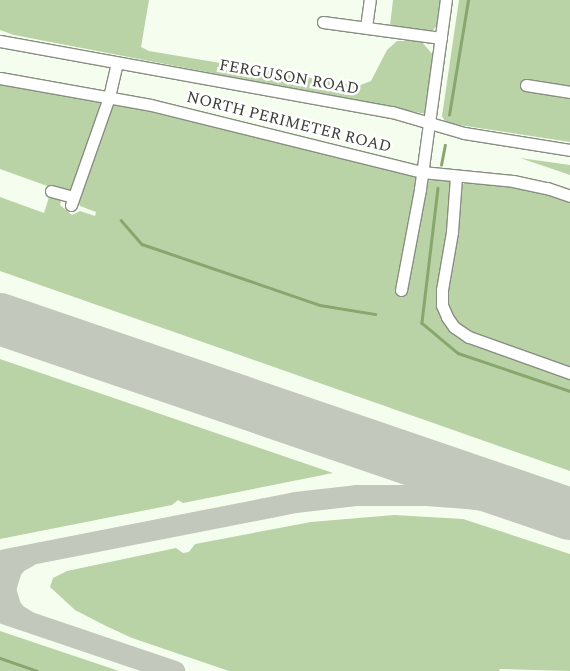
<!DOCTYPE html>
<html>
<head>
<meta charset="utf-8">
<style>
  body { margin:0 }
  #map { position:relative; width:570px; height:671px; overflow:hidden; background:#f5feee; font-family:Spectral,serif }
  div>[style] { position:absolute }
  .green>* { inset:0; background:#bad3a6 }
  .stream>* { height:2.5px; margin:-1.25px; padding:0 1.25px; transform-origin:1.25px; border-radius:1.25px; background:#88a66d }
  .taxiway>* { height:21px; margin:-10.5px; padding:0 10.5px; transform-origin:10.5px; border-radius:10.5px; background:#c2c8bc }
  .runway>* { height:52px; margin:-26px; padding:0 26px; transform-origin:26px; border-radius:26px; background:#c2c8bc }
  .roads { filter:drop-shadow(1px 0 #878e81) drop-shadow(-1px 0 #878e81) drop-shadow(0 1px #878e81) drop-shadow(0 -1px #878e81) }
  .minor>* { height:11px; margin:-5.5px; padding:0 5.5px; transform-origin:5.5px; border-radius:5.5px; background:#fff }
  span { translate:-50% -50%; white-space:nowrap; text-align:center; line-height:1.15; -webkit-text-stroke:5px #fff; paint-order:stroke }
  .street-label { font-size:16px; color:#393c36 }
</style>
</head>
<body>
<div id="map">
  <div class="green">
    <div style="clip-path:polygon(0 0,149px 0,141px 47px,149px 51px,358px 86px,371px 81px,387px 50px,397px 41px,421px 41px,434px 56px,426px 114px,14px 35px,0 30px)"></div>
    <div style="clip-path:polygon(393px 0,443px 0,437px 26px,432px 31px,390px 26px)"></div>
    <div style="clip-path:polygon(459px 0,570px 0,570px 142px,446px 123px,442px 116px)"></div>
    <div style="clip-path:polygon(0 83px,103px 101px,72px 190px,64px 192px,0 169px)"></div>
    <div style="clip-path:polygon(113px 103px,410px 174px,417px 179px,397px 294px,402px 296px,425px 184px,432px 178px,448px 180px,452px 183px,447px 324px,570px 375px,570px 471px,0 271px,0 197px,44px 213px,50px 194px,62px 197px,60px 205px,72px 215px,80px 211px,95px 216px,96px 212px,80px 206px,77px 200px,110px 105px)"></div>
    <div style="clip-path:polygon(520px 158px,570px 165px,570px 175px)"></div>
    <div style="clip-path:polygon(467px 181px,529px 188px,570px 201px,570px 370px,482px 339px,452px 319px,445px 300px,461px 186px)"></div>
    <div style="clip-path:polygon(0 359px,333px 473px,183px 503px,178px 500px,172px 505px,0 539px)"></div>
    <div style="clip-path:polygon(394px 515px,463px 519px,570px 554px,570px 671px,500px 669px,499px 671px,229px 671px,132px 638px,106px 626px,75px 610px,50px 587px,53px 578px,67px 571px,176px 548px,183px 553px,189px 552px,195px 544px,311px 522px)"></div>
    <div style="clip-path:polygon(0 631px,119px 671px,0 671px)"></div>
  </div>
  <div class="stream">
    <div style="left:449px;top:115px;width:117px;rotate:-80.6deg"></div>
    <div style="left:441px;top:165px;width:20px;rotate:-79deg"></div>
    <div style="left:438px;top:188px;width:136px;rotate:96.8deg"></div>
    <div style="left:422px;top:323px;width:47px;rotate:39.8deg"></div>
    <div style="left:458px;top:353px;width:118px;rotate:18.7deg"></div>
    <div style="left:121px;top:220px;width:32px;rotate:49deg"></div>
    <div style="left:142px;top:244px;width:188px;rotate:18.9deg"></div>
    <div style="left:320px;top:305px;width:56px;rotate:9.3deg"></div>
    <div style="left:0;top:658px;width:39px;rotate:19deg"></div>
  </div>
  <div class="taxiway">
    <div style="left:0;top:560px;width:301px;rotate:-11.1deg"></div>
    <div style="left:295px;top:502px;width:61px;rotate:-6.5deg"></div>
    <div style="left:356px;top:495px;width:70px"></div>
    <div style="left:426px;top:495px;width:41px;rotate:4.2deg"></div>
    <div style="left:467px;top:498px;width:39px;rotate:7deg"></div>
    <div style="left:506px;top:503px;width:66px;rotate:12.3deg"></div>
    <div style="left:0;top:612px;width:184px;rotate:18.7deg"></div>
    <div style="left:26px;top:620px;width:12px;rotate:-149deg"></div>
    <div style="left:16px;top:614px;width:10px;rotate:-127deg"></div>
    <div style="left:10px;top:606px;width:18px;rotate:-106deg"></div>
    <div style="left:5px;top:589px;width:21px;rotate:-73deg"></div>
    <div style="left:11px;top:569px;width:9px;rotate:-49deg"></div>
    <div style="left:17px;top:562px;width:13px;rotate:-29deg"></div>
  </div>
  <div class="runway">
    <div style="left:0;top:319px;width:602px;rotate:18.89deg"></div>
  </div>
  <div class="roads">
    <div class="minor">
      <div style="left:323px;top:22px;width:119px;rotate:7.7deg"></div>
      <div style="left:366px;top:27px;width:27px;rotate:-82deg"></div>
      <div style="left:0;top:41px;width:398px;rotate:10.3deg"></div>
      <div style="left:392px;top:112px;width:75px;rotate:16.3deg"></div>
      <div style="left:464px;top:133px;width:107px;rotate:9.1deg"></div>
      <div style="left:0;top:78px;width:153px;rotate:10.1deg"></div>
      <div style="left:151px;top:105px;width:279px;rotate:13.9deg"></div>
      <div style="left:422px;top:172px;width:91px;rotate:5.6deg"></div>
      <div style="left:513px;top:181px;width:35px;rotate:12deg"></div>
      <div style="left:547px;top:188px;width:24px;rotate:19deg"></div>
      <div style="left:526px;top:85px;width:45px;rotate:9deg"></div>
      <div style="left:456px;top:177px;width:55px;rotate:94.2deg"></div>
      <div style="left:452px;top:232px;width:59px;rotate:99.8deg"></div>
      <div style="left:442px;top:290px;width:15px;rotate:90deg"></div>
      <div style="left:442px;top:305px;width:13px;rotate:67deg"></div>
      <div style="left:447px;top:317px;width:12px;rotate:55deg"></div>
      <div style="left:454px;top:327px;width:18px;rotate:34deg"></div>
      <div style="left:469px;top:337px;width:107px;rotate:19.6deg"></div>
      <div style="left:51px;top:191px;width:23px;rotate:15deg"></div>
      <div style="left:71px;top:205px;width:114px;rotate:-70.6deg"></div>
      <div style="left:109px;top:97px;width:35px;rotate:-77deg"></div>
      <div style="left:401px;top:290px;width:103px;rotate:-79.3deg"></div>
      <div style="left:420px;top:189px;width:191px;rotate:-82.2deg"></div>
    </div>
  </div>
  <div class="street-label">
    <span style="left:289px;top:77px;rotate:10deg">FERGUSON ROAD</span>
    <span style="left:289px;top:122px;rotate:14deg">NORTH PERIMETER ROAD</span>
  </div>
</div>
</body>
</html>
